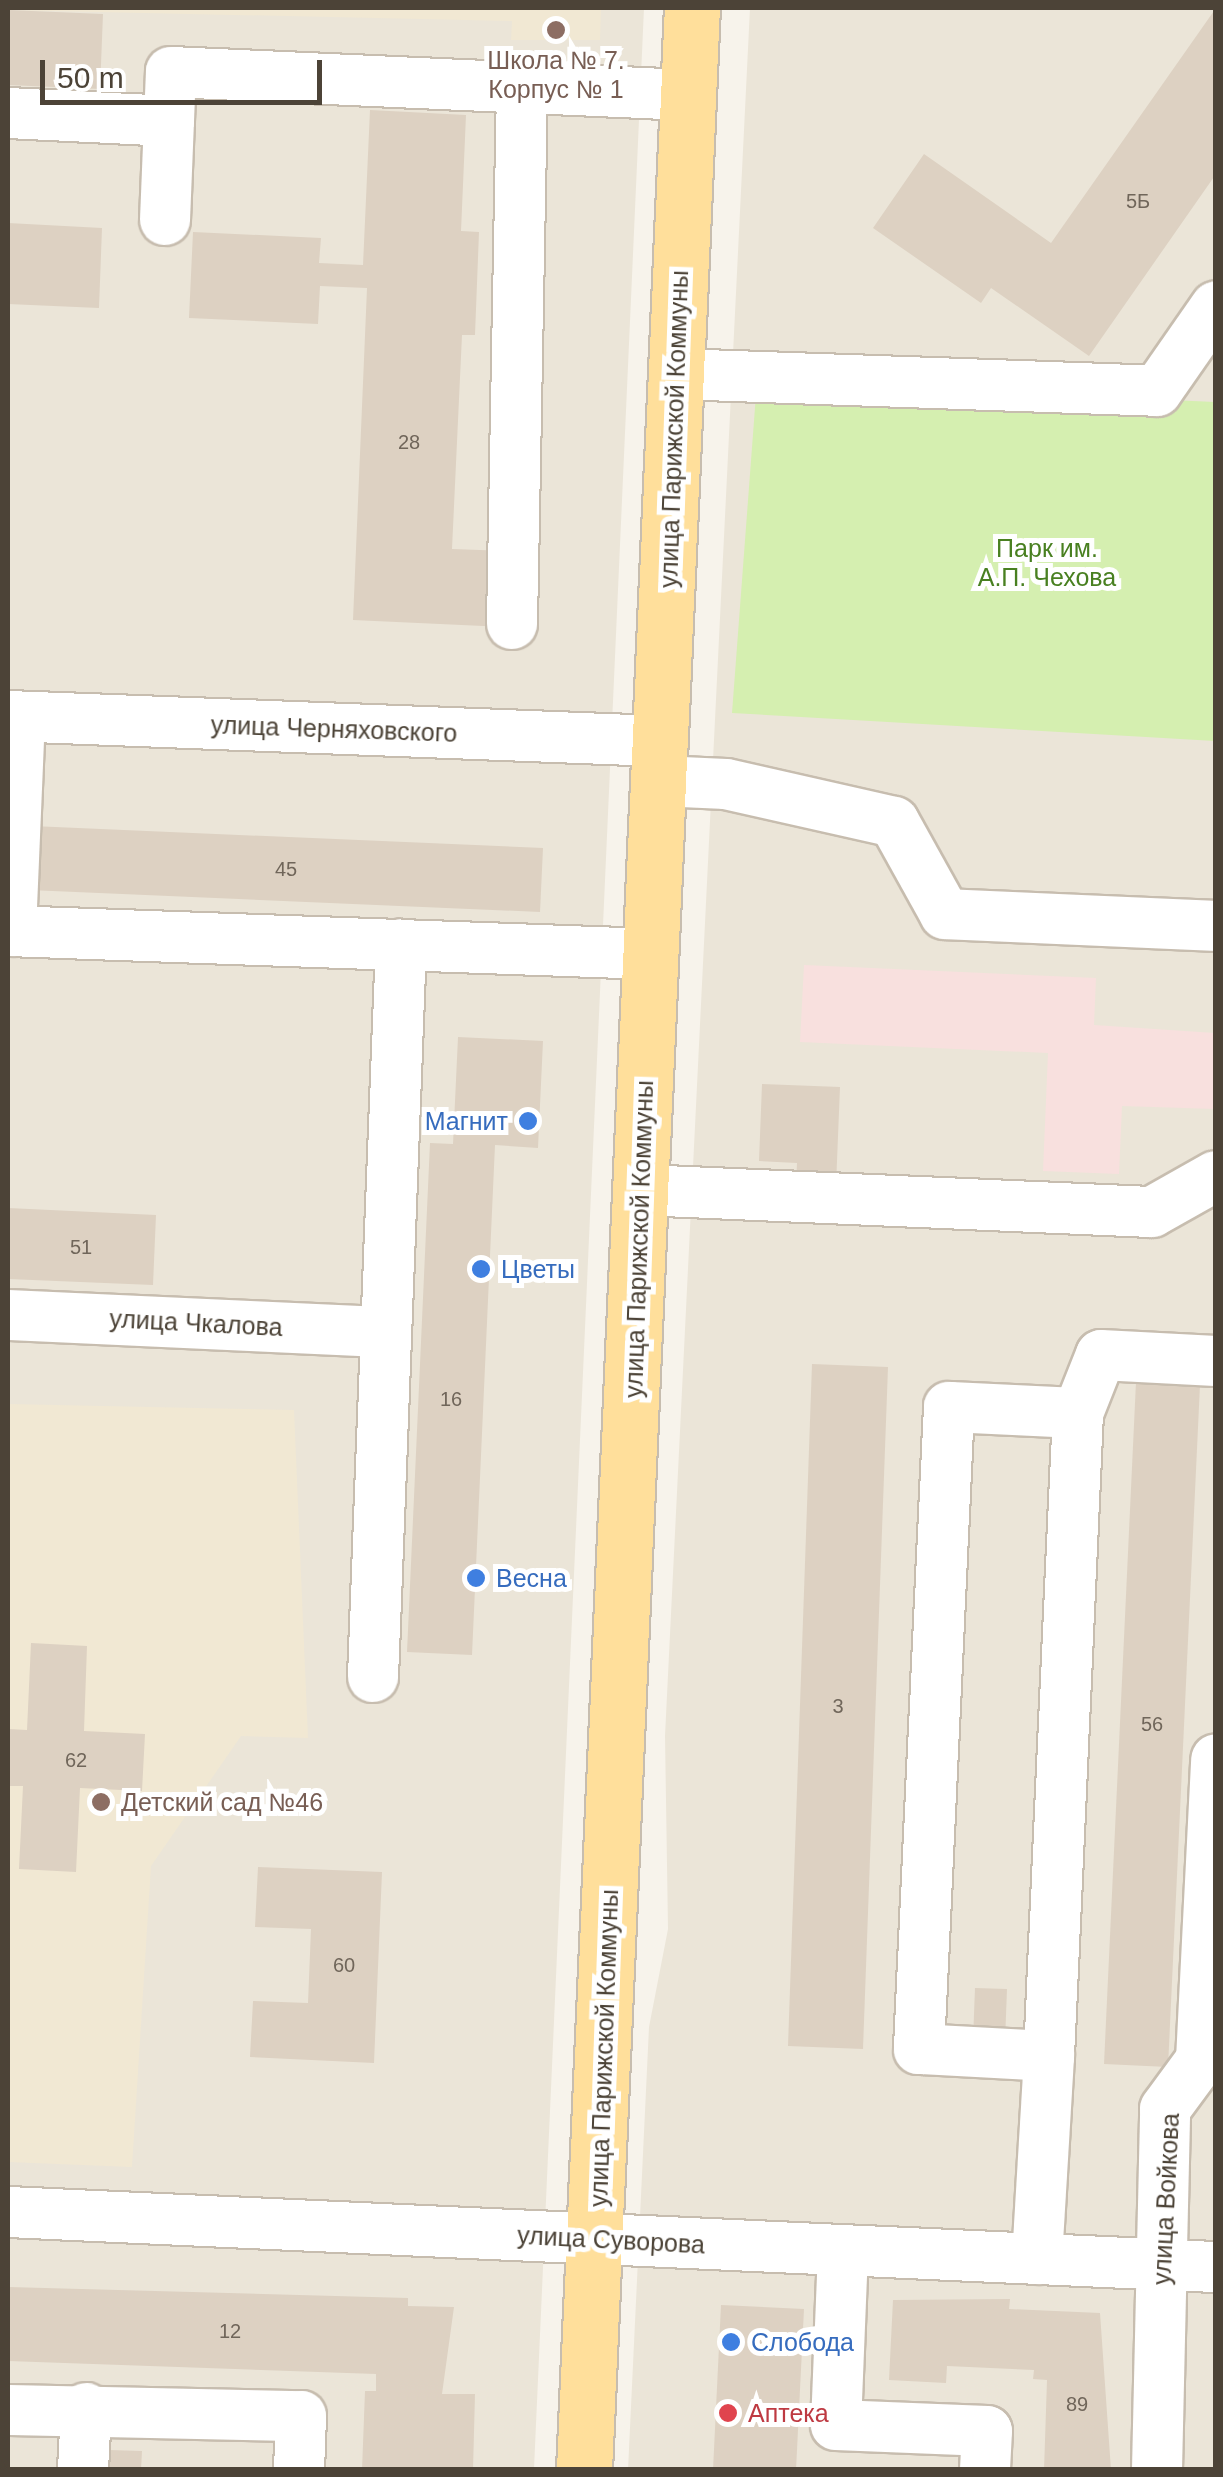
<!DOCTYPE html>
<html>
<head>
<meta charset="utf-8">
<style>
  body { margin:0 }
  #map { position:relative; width:1223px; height:2477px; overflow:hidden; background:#f7f3eb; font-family:Arial,sans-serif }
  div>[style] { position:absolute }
  .residential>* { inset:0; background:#ebe5d8 }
  .education>* { inset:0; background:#f1e8d3 }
  .medical>* { inset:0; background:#f8e0de }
  .green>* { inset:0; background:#d5efb0 }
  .building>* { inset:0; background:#ddd1c2 }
  .roads { filter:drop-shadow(2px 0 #c7bdaf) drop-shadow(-2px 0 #c7bdaf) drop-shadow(0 2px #c7bdaf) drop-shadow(0 -2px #c7bdaf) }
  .minor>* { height:50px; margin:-25px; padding:0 25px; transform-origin:25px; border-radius:25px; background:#fff }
  .major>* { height:55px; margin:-27.5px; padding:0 27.5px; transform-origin:27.5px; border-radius:27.5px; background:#ffdf9b }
  .dots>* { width:28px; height:28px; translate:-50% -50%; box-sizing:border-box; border:5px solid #fff; border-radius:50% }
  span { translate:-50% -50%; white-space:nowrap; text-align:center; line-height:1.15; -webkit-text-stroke:10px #fff; paint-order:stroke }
  .number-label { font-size:20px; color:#70665a }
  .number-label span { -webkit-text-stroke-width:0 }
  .education-label { font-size:25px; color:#785e54 }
  .left { translate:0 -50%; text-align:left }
  .street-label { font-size:25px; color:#4c4337 }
  .park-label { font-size:25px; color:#498021 }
  .shop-label { font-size:25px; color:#366cbe }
  .right { translate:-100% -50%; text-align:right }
  .health-label { font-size:25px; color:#be3a42 }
  .frame { position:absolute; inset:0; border:10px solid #4c4337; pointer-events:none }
  .scale { position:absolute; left:40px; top:60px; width:282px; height:45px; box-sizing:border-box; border:5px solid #4c4337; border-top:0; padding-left:12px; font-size:30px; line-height:35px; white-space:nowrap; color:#4c4337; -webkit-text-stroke:8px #fff; paint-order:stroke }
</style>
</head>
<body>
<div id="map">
  <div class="residential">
    <div style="clip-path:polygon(8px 8px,644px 8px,534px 2469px,8px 2470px)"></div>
    <div style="clip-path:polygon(750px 8px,1215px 8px,1215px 2469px,628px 2470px,649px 2027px,668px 1929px,665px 1736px)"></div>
  </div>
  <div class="education">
    <div style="clip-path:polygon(601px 8px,600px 40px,511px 40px,512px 21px,8px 10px)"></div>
    <div style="clip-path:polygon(8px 1404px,294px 1410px,308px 1738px,241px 1736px,151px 1866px,132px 2167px,8px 2162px)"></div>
  </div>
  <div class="medical">
    <div style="clip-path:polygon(804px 965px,1096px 978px,1094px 1025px,1215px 1033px,1215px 1109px,1122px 1106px,1119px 1174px,1043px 1171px,1048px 1053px,800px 1042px)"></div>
  </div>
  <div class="green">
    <div style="clip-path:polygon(757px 381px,1215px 402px,1215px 741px,732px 713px)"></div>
  </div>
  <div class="building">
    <div style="clip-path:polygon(1216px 8px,1216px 174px,1089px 356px,991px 288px,981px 303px,873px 228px,924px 154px,1051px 243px)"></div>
    <div style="clip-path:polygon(8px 10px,103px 14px,100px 89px,8px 85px)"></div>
    <div style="clip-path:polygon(370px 110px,466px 115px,461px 231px,479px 232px,475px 335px,462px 335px,452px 549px,508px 551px,505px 627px,353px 620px,367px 288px,320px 286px,318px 324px,189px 318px,193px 232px,321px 238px,319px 263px,363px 265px)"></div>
    <div style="clip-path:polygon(8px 223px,102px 228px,99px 308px,8px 304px)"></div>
    <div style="clip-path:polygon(32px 826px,543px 848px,540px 912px,29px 890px)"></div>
    <div style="clip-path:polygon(458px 1037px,543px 1041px,538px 1148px,495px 1145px,472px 1655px,407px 1652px,430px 1143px,453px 1144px)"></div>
    <div style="clip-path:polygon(762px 1084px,840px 1087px,836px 1186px,796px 1184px,797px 1163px,759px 1161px)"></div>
    <div style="clip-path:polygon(8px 1208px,156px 1215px,153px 1285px,8px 1279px)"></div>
    <div style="clip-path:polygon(812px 1364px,888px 1367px,863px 2049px,788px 2046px)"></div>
    <div style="clip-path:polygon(1136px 1382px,1200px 1385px,1168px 2067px,1104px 2064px)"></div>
    <div style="clip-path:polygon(31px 1643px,87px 1646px,84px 1731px,145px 1734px,142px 1791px,80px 1788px,76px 1872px,19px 1869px,23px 1786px,8px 1786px,8px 1729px,27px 1730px)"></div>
    <div style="clip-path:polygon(258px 1867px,382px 1872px,374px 2063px,250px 2057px,253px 2001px,308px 2003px,311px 1929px,255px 1927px)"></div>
    <div style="clip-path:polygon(975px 1988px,1007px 1989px,1005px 2042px,973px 2041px)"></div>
    <div style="clip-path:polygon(8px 2287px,408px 2298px,408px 2306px,454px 2307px,442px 2394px,475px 2394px,473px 2470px,362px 2470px,365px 2391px,376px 2391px,376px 2374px,8px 2361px)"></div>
    <div style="clip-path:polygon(1010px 2299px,1009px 2309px,1100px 2313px,1111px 2470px,1044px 2470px,1047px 2380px,1033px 2379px,1034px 2370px,947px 2366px,946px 2383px,889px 2380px,893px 2300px)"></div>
    <div style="clip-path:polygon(721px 2305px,804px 2309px,796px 2470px,713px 2470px)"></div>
    <div style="clip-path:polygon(109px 2450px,142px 2451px,141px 2470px,108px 2470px)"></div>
  </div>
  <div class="roads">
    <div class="minor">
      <div style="left:8px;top:113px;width:161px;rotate:2.8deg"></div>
      <div style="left:165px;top:220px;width:148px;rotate:-87.7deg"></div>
      <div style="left:171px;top:72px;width:518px;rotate:2.55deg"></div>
      <div style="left:676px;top:374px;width:481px;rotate:2deg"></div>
      <div style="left:1157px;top:391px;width:103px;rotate:-55.2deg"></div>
      <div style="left:512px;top:624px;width:536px;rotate:-88.93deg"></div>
      <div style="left:8px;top:716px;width:652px;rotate:2.2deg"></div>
      <div style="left:659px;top:781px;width:67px;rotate:2.6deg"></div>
      <div style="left:726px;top:784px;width:172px;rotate:12.7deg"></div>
      <div style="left:894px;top:822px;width:105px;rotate:61deg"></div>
      <div style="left:945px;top:914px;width:271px;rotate:2.5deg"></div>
      <div style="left:8px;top:931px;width:643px;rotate:2.05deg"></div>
      <div style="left:11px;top:931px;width:214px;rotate:-87.6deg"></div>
      <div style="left:641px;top:1190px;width:511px;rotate:2.47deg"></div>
      <div style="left:1152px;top:1212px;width:73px;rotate:-29.4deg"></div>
      <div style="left:8px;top:1315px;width:376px;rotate:2.6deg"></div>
      <div style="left:1078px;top:1413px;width:62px;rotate:-68.4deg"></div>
      <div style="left:1101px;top:1355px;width:115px;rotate:3deg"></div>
      <div style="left:373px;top:1677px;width:733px;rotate:-87.81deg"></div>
      <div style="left:8px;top:2212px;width:1209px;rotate:2.61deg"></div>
      <div style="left:843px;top:2251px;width:174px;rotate:92.3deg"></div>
      <div style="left:836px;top:2425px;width:151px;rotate:2.3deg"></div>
      <div style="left:987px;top:2431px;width:39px;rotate:93deg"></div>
      <div style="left:1037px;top:2259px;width:203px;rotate:-86.6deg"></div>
      <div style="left:1049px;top:2056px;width:644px;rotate:-87.42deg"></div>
      <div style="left:1078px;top:1413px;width:129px;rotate:-177.3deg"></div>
      <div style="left:949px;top:1407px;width:643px;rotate:92.68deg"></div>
      <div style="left:919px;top:2049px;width:130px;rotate:3.1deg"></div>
      <div style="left:8px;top:2410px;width:293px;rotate:1.2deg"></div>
      <div style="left:301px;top:2416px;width:54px;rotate:92.1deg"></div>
      <div style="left:83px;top:2470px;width:62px;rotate:-87.2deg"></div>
      <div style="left:1157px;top:2470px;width:361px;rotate:-88.7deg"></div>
      <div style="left:1165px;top:2109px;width:61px;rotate:-53.7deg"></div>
      <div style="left:1201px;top:2060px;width:301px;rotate:-87.1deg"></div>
    </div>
    <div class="major">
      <div style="left:584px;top:2470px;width:2464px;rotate:-87.49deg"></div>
    </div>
  </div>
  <div class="dots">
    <div style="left:556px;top:30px;background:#8d6e63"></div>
    <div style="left:528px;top:1121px;background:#3f7fe0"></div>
    <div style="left:481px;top:1269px;background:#3f7fe0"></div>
    <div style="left:476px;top:1578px;background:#3f7fe0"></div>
    <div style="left:101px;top:1802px;background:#8d6e63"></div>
    <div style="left:731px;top:2342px;background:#3f7fe0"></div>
    <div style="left:728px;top:2413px;background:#e0444e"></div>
  </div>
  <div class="number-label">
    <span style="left:1138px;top:201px">5Б</span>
    <span style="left:409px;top:442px">28</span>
    <span style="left:286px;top:869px">45</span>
    <span style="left:81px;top:1247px">51</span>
    <span style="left:451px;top:1399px">16</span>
    <span style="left:838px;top:1706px">3</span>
    <span style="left:1152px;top:1724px">56</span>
    <span style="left:76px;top:1760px">62</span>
    <span style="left:344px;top:1965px">60</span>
    <span style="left:230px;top:2331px">12</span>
    <span style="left:1077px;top:2404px">89</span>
  </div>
  <div class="education-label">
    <span style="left:556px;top:75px">Школа № 7.<br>Корпус № 1</span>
    <span class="left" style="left:121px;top:1802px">Детский сад №46</span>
  </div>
  <div class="street-label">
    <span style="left:674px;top:429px;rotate:-88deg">улица Парижской Коммуны</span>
    <span style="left:334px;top:729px;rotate:2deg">улица Черняховского</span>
    <span style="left:639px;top:1239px;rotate:-88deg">улица Парижской Коммуны</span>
    <span style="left:196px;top:1323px;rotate:3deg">улица Чкалова</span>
    <span style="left:604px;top:2048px;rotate:-88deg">улица Парижской Коммуны</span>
    <span style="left:1166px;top:2199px;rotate:-87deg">улица Войкова</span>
    <span style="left:611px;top:2240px;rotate:3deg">улица Суворова</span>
  </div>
  <div class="park-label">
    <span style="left:1047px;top:563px">Парк им.<br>А.П. Чехова</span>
  </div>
  <div class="shop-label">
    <span class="right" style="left:508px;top:1121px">Магнит</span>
    <span class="left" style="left:501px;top:1269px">Цветы</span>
    <span class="left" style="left:496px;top:1578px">Весна</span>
    <span class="left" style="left:751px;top:2342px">Слобода</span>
  </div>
  <div class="health-label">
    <span class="left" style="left:748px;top:2413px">Аптека</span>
  </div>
  <div class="frame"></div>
  <div class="scale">50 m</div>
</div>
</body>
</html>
